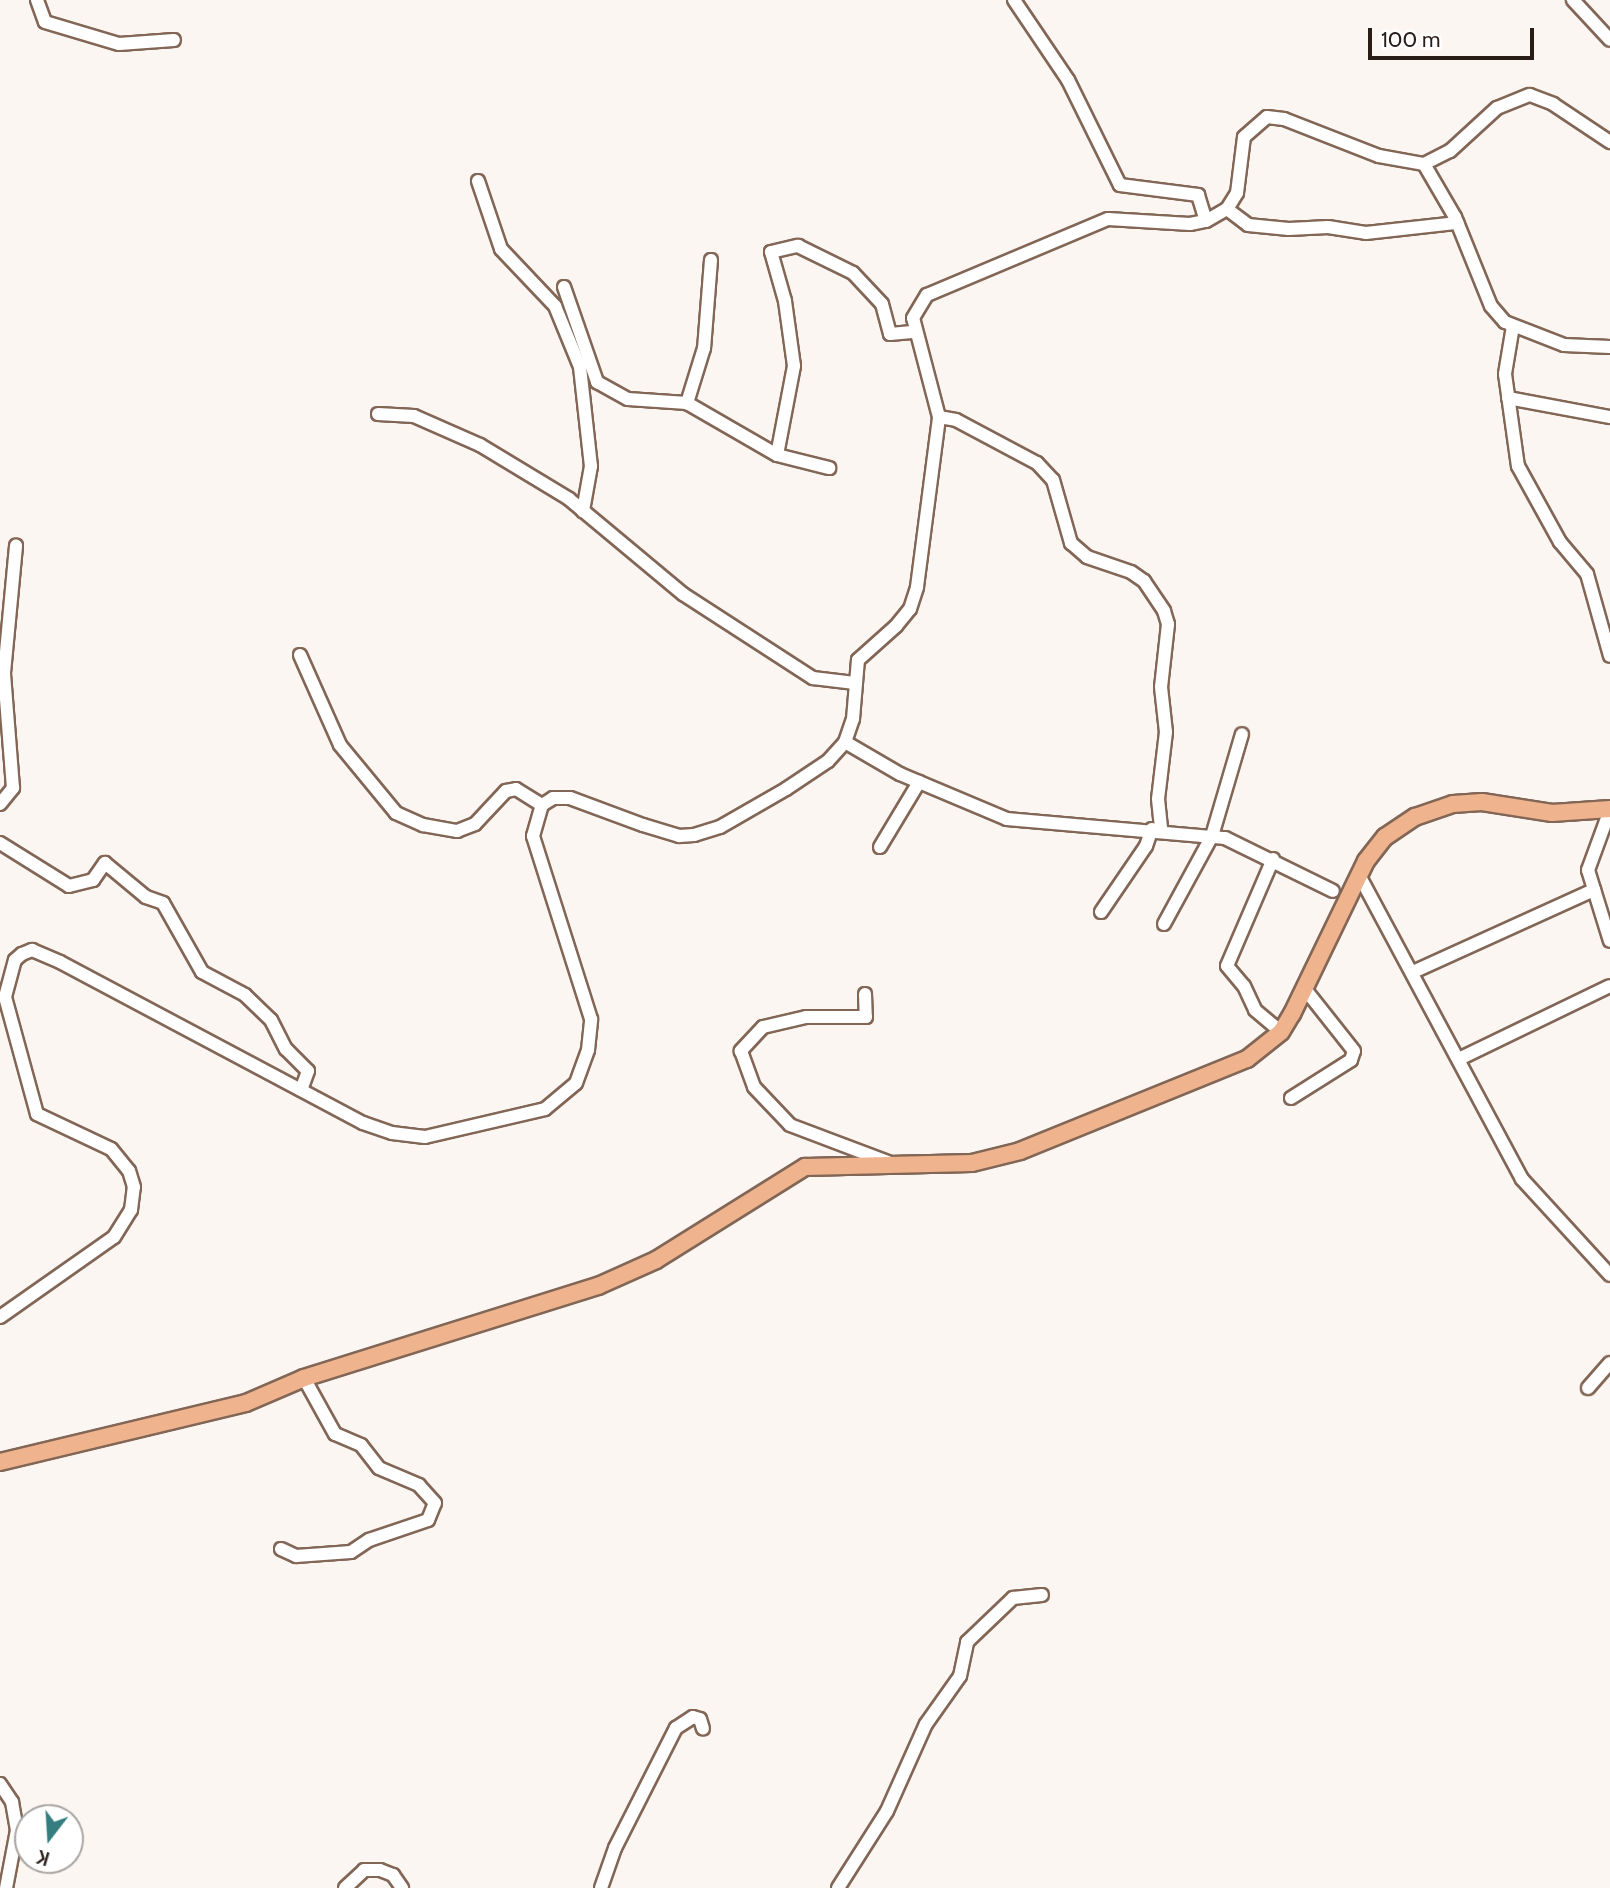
<!DOCTYPE html>
<html>
<head>
<meta charset="utf-8">
<style>
  body { margin:0 }
  #map { position:relative; width:1610px; height:1888px; overflow:hidden; background:#fcf6f2; font-family:Cabin,sans-serif }
  div>[style] { position:absolute }
  .roads { filter:drop-shadow(2px 0 #826656) drop-shadow(-2px 0 #826656) drop-shadow(0 2px #826656) drop-shadow(0 -2px #826656) }
  .minor>* { height:12px; margin:-6px; padding:0 6px; transform-origin:6px; border-radius:6px; background:#fff }
  .major>* { height:16px; margin:-8px; padding:0 8px; transform-origin:8px; border-radius:8px; background:#efb48e }
  span { translate:-50% -50%; white-space:nowrap; text-align:center; line-height:1.15; -webkit-text-stroke:5px #fff; paint-order:stroke }
  .north { position:absolute; left:14px; top:1804px; width:70px; height:70px; box-sizing:border-box; background:#fff; border:2px solid #a9a5a2; border-radius:50%; rotate:197deg; font-size:19px; font-weight:700; line-height:28px; text-align:center; color:#291d17 }
  .north::after { content:''; display:block; margin:auto; width:24px; height:32px; background:#357e7f; clip-path:polygon(50% 0,100% 100%,50% 72%,0 100%) }
  .scale { position:absolute; left:1368px; top:28px; width:166px; height:32px; box-sizing:border-box; border:4px solid #291d17; border-top:0; padding-left:9px; font-size:21px; line-height:24px; white-space:nowrap; color:#291d17; -webkit-text-stroke:5px #fff; paint-order:stroke }
</style>
</head>
<body>
<div id="map">
  <div class="roads">
    <div class="minor">
      <div style="left:37px;top:0;width:23px;rotate:70deg"></div>
      <div style="left:45px;top:22px;width:77px;rotate:16.6deg"></div>
      <div style="left:119px;top:44px;width:55px;rotate:-4.2deg"></div>
      <div style="left:1014px;top:0;width:97px;rotate:56deg"></div>
      <div style="left:1068px;top:80px;width:117px;rotate:63.7deg"></div>
      <div style="left:1120px;top:185px;width:79px;rotate:7.3deg"></div>
      <div style="left:1198px;top:195px;width:27px;rotate:73deg"></div>
      <div style="left:1573px;top:0;width:54px;rotate:47.2deg"></div>
      <div style="left:1424px;top:164px;width:61px;rotate:59.7deg"></div>
      <div style="left:1455px;top:217px;width:96px;rotate:68deg"></div>
      <div style="left:1491px;top:306px;width:21px;rotate:49deg"></div>
      <div style="left:1505px;top:322px;width:63px;rotate:21.3deg"></div>
      <div style="left:1564px;top:345px;width:46px;rotate:2.5deg"></div>
      <div style="left:478px;top:181px;width:72px;rotate:71.3deg"></div>
      <div style="left:501px;top:249px;width:79px;rotate:46.5deg"></div>
      <div style="left:555px;top:306px;width:66px;rotate:67.7deg"></div>
      <div style="left:580px;top:367px;width:100px;rotate:83.7deg"></div>
      <div style="left:591px;top:466px;width:46px;rotate:100.1deg"></div>
      <div style="left:1227px;top:209px;width:26px;rotate:37deg"></div>
      <div style="left:1248px;top:225px;width:41px;rotate:5.6deg"></div>
      <div style="left:1289px;top:229px;width:39px;rotate:-3deg"></div>
      <div style="left:1328px;top:227px;width:38px;rotate:9deg"></div>
      <div style="left:1366px;top:233px;width:92px;rotate:-6.3deg"></div>
      <div style="left:711px;top:260px;width:88px;rotate:94.5deg"></div>
      <div style="left:704px;top:348px;width:58px;rotate:107.2deg"></div>
      <div style="left:687px;top:403px;width:104px;rotate:30deg"></div>
      <div style="left:777px;top:455px;width:91px;rotate:-79.2deg"></div>
      <div style="left:794px;top:366px;width:66px;rotate:-97.9deg"></div>
      <div style="left:785px;top:301px;width:51px;rotate:-105.9deg"></div>
      <div style="left:771px;top:252px;width:28px;rotate:-13deg"></div>
      <div style="left:798px;top:246px;width:61px;rotate:26.1deg"></div>
      <div style="left:853px;top:273px;width:42px;rotate:46.9deg"></div>
      <div style="left:882px;top:304px;width:31px;rotate:75deg"></div>
      <div style="left:890px;top:334px;width:25px;rotate:-5deg"></div>
      <div style="left:564px;top:287px;width:101px;rotate:70.8deg"></div>
      <div style="left:597px;top:382px;width:35px;rotate:29deg"></div>
      <div style="left:628px;top:399px;width:59px;rotate:3.9deg"></div>
      <div style="left:1513px;top:326px;width:49px;rotate:99.5deg"></div>
      <div style="left:1505px;top:374px;width:93px;rotate:82deg"></div>
      <div style="left:1518px;top:466px;width:87px;rotate:61.1deg"></div>
      <div style="left:1560px;top:542px;width:42px;rotate:49.8deg"></div>
      <div style="left:1587px;top:574px;width:85px;rotate:74.3deg"></div>
      <div style="left:1508px;top:398px;width:104px;rotate:10.6deg"></div>
      <div style="left:378px;top:414px;width:36px;rotate:3deg"></div>
      <div style="left:414px;top:416px;width:72px;rotate:23.7deg"></div>
      <div style="left:480px;top:445px;width:104px;rotate:31.2deg"></div>
      <div style="left:569px;top:499px;width:148px;rotate:39.8deg"></div>
      <div style="left:683px;top:594px;width:155px;rotate:32.9deg"></div>
      <div style="left:813px;top:678px;width:42px;rotate:6.8deg"></div>
      <div style="left:939px;top:417px;width:17px;rotate:10deg"></div>
      <div style="left:956px;top:420px;width:92px;rotate:28deg"></div>
      <div style="left:1037px;top:463px;width:23px;rotate:47deg"></div>
      <div style="left:1053px;top:480px;width:66px;rotate:74.1deg"></div>
      <div style="left:1071px;top:543px;width:21px;rotate:41deg"></div>
      <div style="left:1087px;top:557px;width:46px;rotate:18.8deg"></div>
      <div style="left:1131px;top:572px;width:16px;rotate:35deg"></div>
      <div style="left:1144px;top:581px;width:36px;rotate:56deg"></div>
      <div style="left:1164px;top:611px;width:14px;rotate:73deg"></div>
      <div style="left:1168px;top:624px;width:63px;rotate:96.3deg"></div>
      <div style="left:1161px;top:687px;width:45px;rotate:83.7deg"></div>
      <div style="left:1166px;top:732px;width:67px;rotate:96.8deg"></div>
      <div style="left:1158px;top:799px;width:30px;rotate:84deg"></div>
      <div style="left:777px;top:455px;width:54px;rotate:14deg"></div>
      <div style="left:300px;top:655px;width:98px;rotate:66deg"></div>
      <div style="left:340px;top:745px;width:88px;rotate:50.5deg"></div>
      <div style="left:396px;top:813px;width:30px;rotate:24deg"></div>
      <div style="left:423px;top:825px;width:35px;rotate:10deg"></div>
      <div style="left:457px;top:831px;width:19px;rotate:-21deg"></div>
      <div style="left:475px;top:824px;width:45px;rotate:-46.8deg"></div>
      <div style="left:506px;top:791px;width:10px;rotate:-11deg"></div>
      <div style="left:516px;top:789px;width:31px;rotate:32deg"></div>
      <div style="left:845px;top:742px;width:64px;rotate:30.2deg"></div>
      <div style="left:900px;top:774px;width:116px;rotate:22.8deg"></div>
      <div style="left:1007px;top:819px;width:219px;rotate:5deg"></div>
      <div style="left:1225px;top:838px;width:120px;rotate:26.1deg"></div>
      <div style="left:0;top:804px;width:21px;rotate:-51deg"></div>
      <div style="left:13px;top:788px;width:115px;rotate:-94.5deg"></div>
      <div style="left:4px;top:673px;width:128px;rotate:-84.6deg"></div>
      <div style="left:1610px;top:810px;width:64px;rotate:110.1deg"></div>
      <div style="left:1588px;top:870px;width:74px;rotate:72.8deg"></div>
      <div style="left:0;top:843px;width:81px;rotate:31.9deg"></div>
      <div style="left:69px;top:886px;width:25px;rotate:-14deg"></div>
      <div style="left:93px;top:880px;width:21px;rotate:-55deg"></div>
      <div style="left:105px;top:863px;width:53px;rotate:39.7deg"></div>
      <div style="left:146px;top:897px;width:18px;rotate:19deg"></div>
      <div style="left:163px;top:903px;width:79px;rotate:60.5deg"></div>
      <div style="left:202px;top:972px;width:49px;rotate:28.1deg"></div>
      <div style="left:245px;top:995px;width:36px;rotate:44deg"></div>
      <div style="left:271px;top:1020px;width:33px;rotate:63deg"></div>
      <div style="left:286px;top:1049px;width:31px;rotate:45deg"></div>
      <div style="left:308px;top:1071px;width:20px;rotate:110deg"></div>
      <div style="left:880px;top:847px;width:76px;rotate:-59deg"></div>
      <div style="left:1273px;top:859px;width:116px;rotate:113.3deg"></div>
      <div style="left:1227px;top:966px;width:26px;rotate:50deg"></div>
      <div style="left:1244px;top:986px;width:26px;rotate:65deg"></div>
      <div style="left:1255px;top:1010px;width:34px;rotate:40deg"></div>
      <div style="left:1359px;top:875px;width:345px;rotate:61.8deg"></div>
      <div style="left:1522px;top:1179px;width:130px;rotate:47.5deg"></div>
      <div style="left:1101px;top:912px;width:80px;rotate:-55.7deg"></div>
      <div style="left:1146px;top:846px;width:18px;rotate:-71deg"></div>
      <div style="left:1164px;top:924px;width:100px;rotate:-61.4deg"></div>
      <div style="left:1212px;top:836px;width:106px;rotate:-73.6deg"></div>
      <div style="left:1413px;top:972px;width:199px;rotate:-24.4deg"></div>
      <div style="left:865px;top:994px;width:23px;rotate:88deg"></div>
      <div style="left:866px;top:1017px;width:60px;rotate:180deg"></div>
      <div style="left:806px;top:1017px;width:44px;rotate:166.9deg"></div>
      <div style="left:763px;top:1027px;width:33px;rotate:133deg"></div>
      <div style="left:741px;top:1051px;width:38px;rotate:70deg"></div>
      <div style="left:754px;top:1087px;width:52px;rotate:46.5deg"></div>
      <div style="left:790px;top:1125px;width:105px;rotate:20.7deg"></div>
      <div style="left:1461px;top:1058px;width:165px;rotate:-25.8deg"></div>
      <div style="left:1291px;top:1098px;width:71px;rotate:-32.3deg"></div>
      <div style="left:1351px;top:1060px;width:9px;rotate:-72deg"></div>
      <div style="left:1354px;top:1051px;width:80px;rotate:-128.4deg"></div>
      <div style="left:0;top:1317px;width:139px;rotate:-35.1deg"></div>
      <div style="left:114px;top:1237px;width:32px;rotate:-58deg"></div>
      <div style="left:131px;top:1210px;width:23px;rotate:-83deg"></div>
      <div style="left:134px;top:1187px;width:17px;rotate:-107deg"></div>
      <div style="left:129px;top:1171px;width:28px;rotate:-129deg"></div>
      <div style="left:111px;top:1149px;width:82px;rotate:-154.7deg"></div>
      <div style="left:37px;top:1114px;width:121px;rotate:-105.3deg"></div>
      <div style="left:5px;top:997px;width:38px;rotate:-75deg"></div>
      <div style="left:15px;top:960px;width:9px;rotate:-41deg"></div>
      <div style="left:22px;top:954px;width:11px;rotate:-22deg"></div>
      <div style="left:32px;top:950px;width:30px;rotate:23deg"></div>
      <div style="left:60px;top:962px;width:343px;rotate:28deg"></div>
      <div style="left:363px;top:1123px;width:31px;rotate:19deg"></div>
      <div style="left:392px;top:1133px;width:33px;rotate:7deg"></div>
      <div style="left:425px;top:1137px;width:123px;rotate:-13.1deg"></div>
      <div style="left:545px;top:1109px;width:40px;rotate:-40deg"></div>
      <div style="left:576px;top:1083px;width:35px;rotate:-70deg"></div>
      <div style="left:588px;top:1050px;width:31px;rotate:-84deg"></div>
      <div style="left:591px;top:1019px;width:192px;rotate:-107.6deg"></div>
      <div style="left:533px;top:836px;width:32px;rotate:-74deg"></div>
      <div style="left:542px;top:805px;width:13px;rotate:-32deg"></div>
      <div style="left:553px;top:798px;width:17px"></div>
      <div style="left:570px;top:798px;width:78px;rotate:20.3deg"></div>
      <div style="left:643px;top:825px;width:38px;rotate:17deg"></div>
      <div style="left:679px;top:836px;width:15px;rotate:-4deg"></div>
      <div style="left:694px;top:835px;width:27px;rotate:-17deg"></div>
      <div style="left:720px;top:827px;width:76px;rotate:-29.9deg"></div>
      <div style="left:786px;top:789px;width:50px;rotate:-33.7deg"></div>
      <div style="left:828px;top:761px;width:25px;rotate:-48deg"></div>
      <div style="left:845px;top:742px;width:24px;rotate:-71deg"></div>
      <div style="left:853px;top:719px;width:59px;rotate:-85.2deg"></div>
      <div style="left:858px;top:660px;width:51px;rotate:-41.8deg"></div>
      <div style="left:896px;top:626px;width:22px;rotate:-51deg"></div>
      <div style="left:910px;top:609px;width:23px;rotate:-72deg"></div>
      <div style="left:917px;top:587px;width:171px;rotate:-82.6deg"></div>
      <div style="left:939px;top:417px;width:102px;rotate:-104.7deg"></div>
      <div style="left:913px;top:318px;width:27px;rotate:-59deg"></div>
      <div style="left:927px;top:295px;width:196px;rotate:-22.8deg"></div>
      <div style="left:1108px;top:219px;width:82px;rotate:3.5deg"></div>
      <div style="left:1190px;top:224px;width:16px;rotate:-11deg"></div>
      <div style="left:1206px;top:221px;width:24px;rotate:-30deg"></div>
      <div style="left:1227px;top:209px;width:19px;rotate:-58deg"></div>
      <div style="left:1237px;top:193px;width:56px;rotate:-82.9deg"></div>
      <div style="left:1244px;top:137px;width:30px;rotate:-41deg"></div>
      <div style="left:1267px;top:117px;width:17px;rotate:7deg"></div>
      <div style="left:1284px;top:119px;width:102px;rotate:21.3deg"></div>
      <div style="left:1379px;top:156px;width:46px;rotate:10.1deg"></div>
      <div style="left:1424px;top:164px;width:29px;rotate:-27deg"></div>
      <div style="left:1450px;top:151px;width:64px;rotate:-42.5deg"></div>
      <div style="left:1497px;top:108px;width:35px;rotate:-22deg"></div>
      <div style="left:1530px;top:95px;width:25px;rotate:21deg"></div>
      <div style="left:1553px;top:104px;width:69px;rotate:33.7deg"></div>
      <div style="left:1588px;top:1388px;width:33px;rotate:-49deg"></div>
      <div style="left:281px;top:1549px;width:17px;rotate:25deg"></div>
      <div style="left:296px;top:1556px;width:55px;rotate:-4.2deg"></div>
      <div style="left:351px;top:1552px;width:22px;rotate:-34deg"></div>
      <div style="left:369px;top:1540px;width:62px;rotate:-18.7deg"></div>
      <div style="left:428px;top:1520px;width:18px;rotate:-68deg"></div>
      <div style="left:435px;top:1503px;width:24px;rotate:-132deg"></div>
      <div style="left:419px;top:1485px;width:43px;rotate:-157deg"></div>
      <div style="left:379px;top:1468px;width:29px;rotate:-128deg"></div>
      <div style="left:361px;top:1445px;width:28px;rotate:-157deg"></div>
      <div style="left:335px;top:1434px;width:64px;rotate:-119deg"></div>
      <div style="left:0;top:1784px;width:22px;rotate:56deg"></div>
      <div style="left:12px;top:1802px;width:28px;rotate:80deg"></div>
      <div style="left:17px;top:1830px;width:59px;rotate:100.7deg"></div>
      <div style="left:345px;top:1888px;width:26px;rotate:-43deg"></div>
      <div style="left:364px;top:1870px;width:16px"></div>
      <div style="left:380px;top:1870px;width:14px;rotate:21deg"></div>
      <div style="left:393px;top:1875px;width:16px;rotate:55deg"></div>
      <div style="left:601px;top:1888px;width:42px;rotate:-70.7deg"></div>
      <div style="left:615px;top:1848px;width:135px;rotate:-63.1deg"></div>
      <div style="left:676px;top:1728px;width:20px;rotate:-33deg"></div>
      <div style="left:693px;top:1717px;width:7px;rotate:16deg"></div>
      <div style="left:700px;top:1719px;width:10px;rotate:73deg"></div>
      <div style="left:838px;top:1888px;width:91px;rotate:-57.5deg"></div>
      <div style="left:887px;top:1811px;width:95px;rotate:-65.9deg"></div>
      <div style="left:926px;top:1724px;width:59px;rotate:-54.7deg"></div>
      <div style="left:960px;top:1676px;width:35px;rotate:-78deg"></div>
      <div style="left:967px;top:1642px;width:64px;rotate:-43.7deg"></div>
      <div style="left:1013px;top:1598px;width:29px;rotate:-6deg"></div>
    </div>
    <div class="major">
      <div style="left:0;top:1462px;width:253px;rotate:-13.5deg"></div>
      <div style="left:246px;top:1403px;width:63px;rotate:-23.3deg"></div>
      <div style="left:304px;top:1378px;width:308px;rotate:-17.4deg"></div>
      <div style="left:598px;top:1286px;width:64px;rotate:-24.1deg"></div>
      <div style="left:656px;top:1260px;width:176px;rotate:-32deg"></div>
      <div style="left:805px;top:1167px;width:167px;rotate:-1.4deg"></div>
      <div style="left:972px;top:1163px;width:49px;rotate:-14deg"></div>
      <div style="left:1020px;top:1151px;width:245px;rotate:-22.1deg"></div>
      <div style="left:1247px;top:1059px;width:43px;rotate:-38.5deg"></div>
      <div style="left:1281px;top:1032px;width:21px;rotate:-59deg"></div>
      <div style="left:1292px;top:1014px;width:170px;rotate:-64.2deg"></div>
      <div style="left:1366px;top:861px;width:31px;rotate:-52deg"></div>
      <div style="left:1385px;top:837px;width:36px;rotate:-34deg"></div>
      <div style="left:1415px;top:817px;width:40px;rotate:-18.9deg"></div>
      <div style="left:1453px;top:804px;width:29px;rotate:-4deg"></div>
      <div style="left:1482px;top:802px;width:71px;rotate:8.9deg"></div>
      <div style="left:1552px;top:813px;width:58px;rotate:-3.9deg"></div>
    </div>
  </div>
  <div class="north">K</div>
  <div class="scale">100 m</div>
</div>
</body>
</html>
